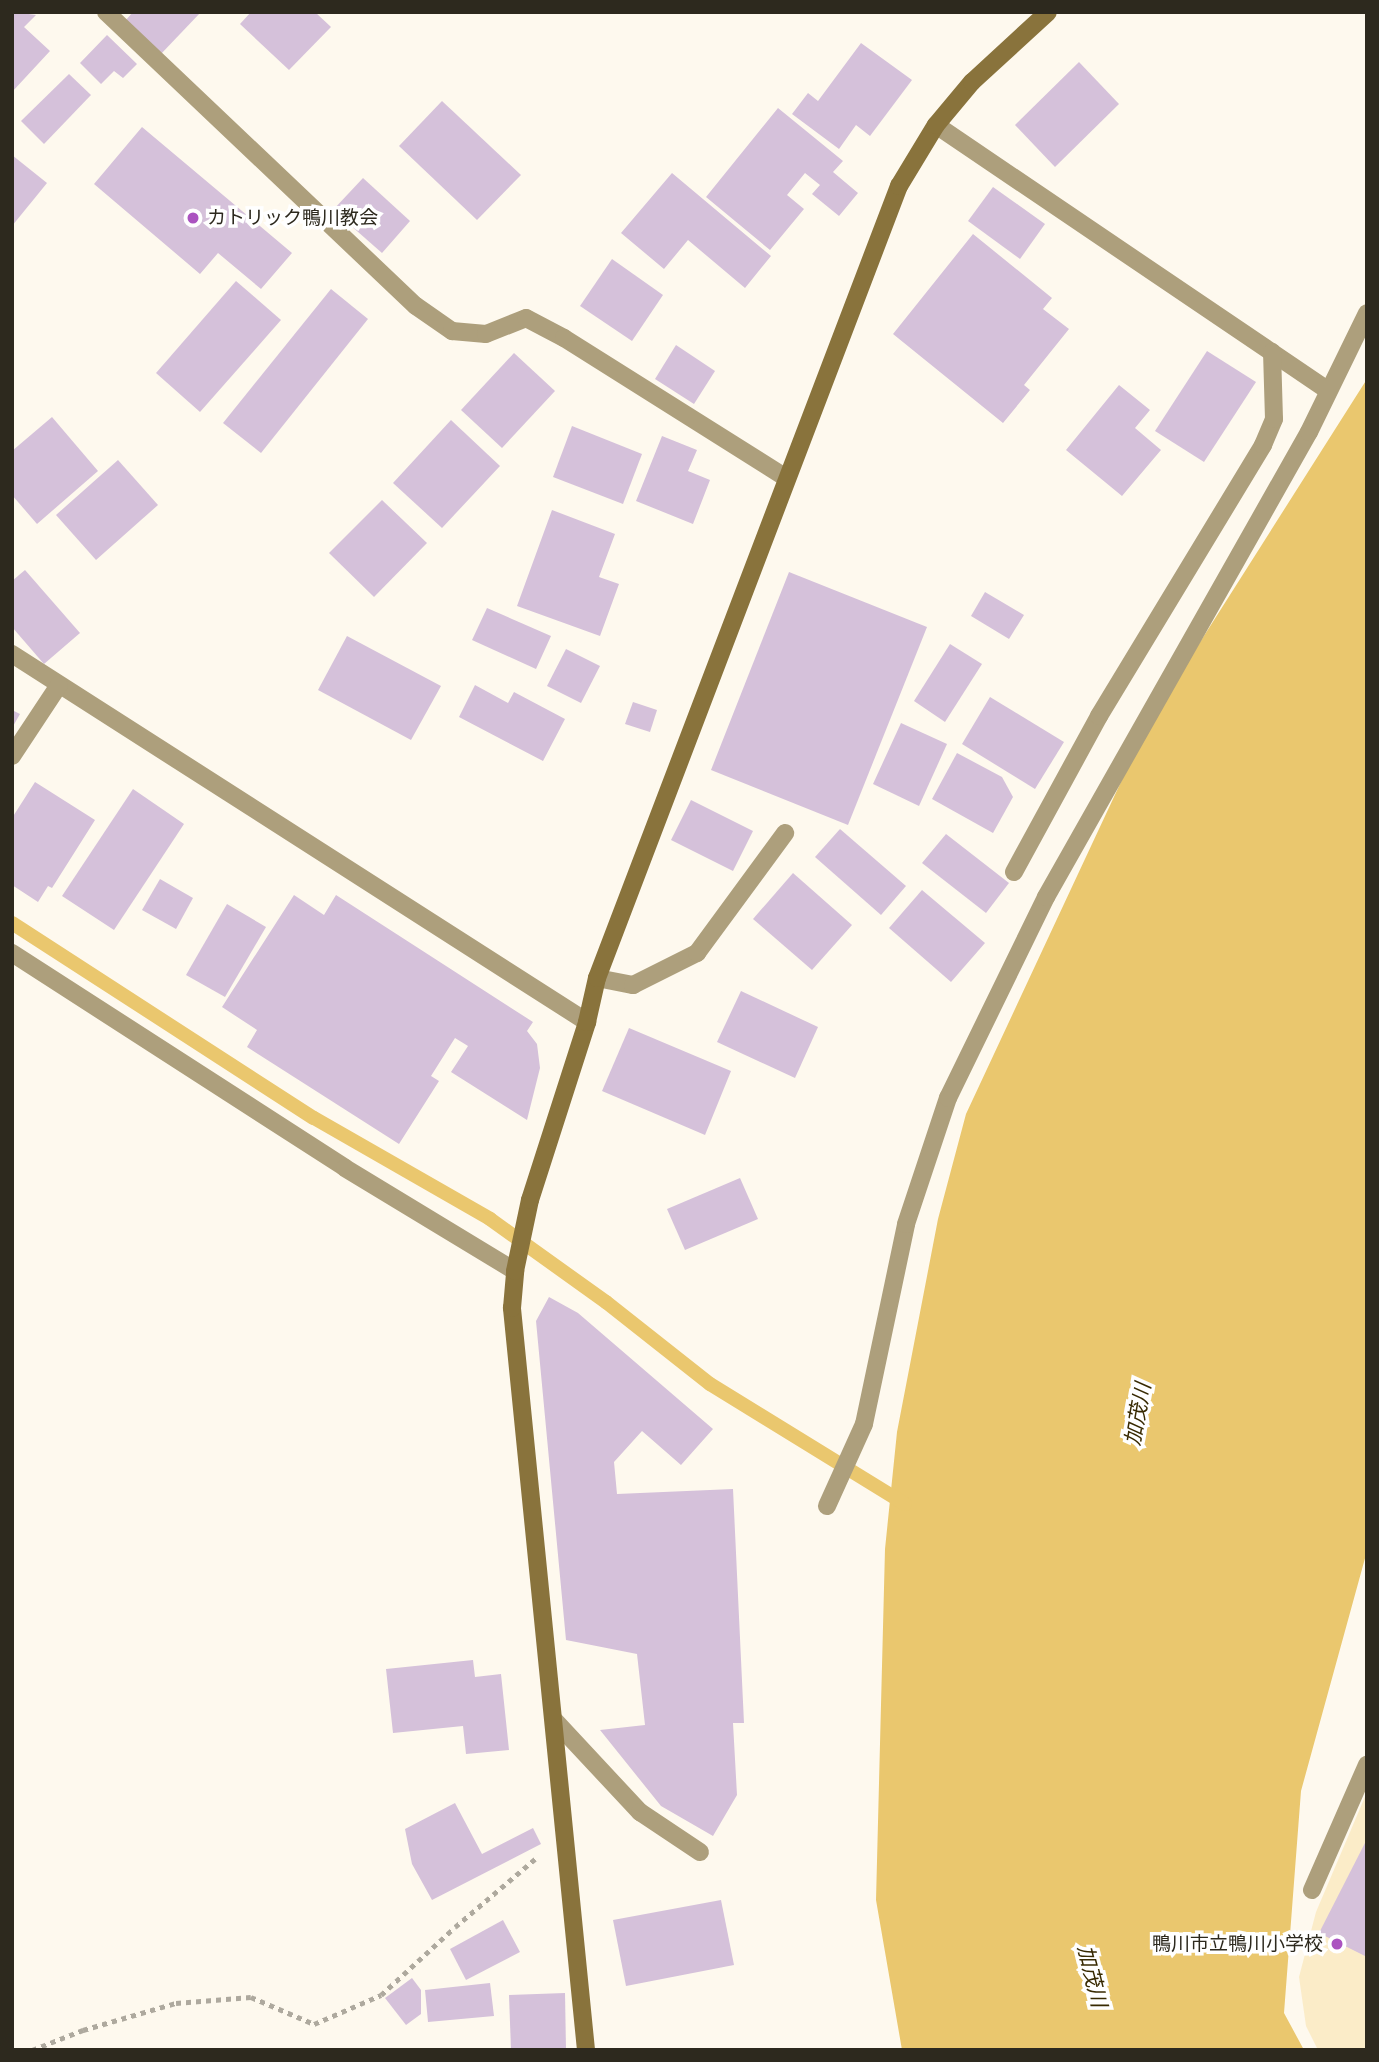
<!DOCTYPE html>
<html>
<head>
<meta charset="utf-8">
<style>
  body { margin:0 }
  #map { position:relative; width:1379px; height:2062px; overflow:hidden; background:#fef9ee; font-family:"IBM Plex Sans","Noto Sans JP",sans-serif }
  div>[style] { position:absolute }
  .built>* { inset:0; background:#fbecc8 }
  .water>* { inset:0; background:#eac76e }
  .stream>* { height:14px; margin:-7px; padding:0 7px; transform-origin:7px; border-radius:7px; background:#eac76e }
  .building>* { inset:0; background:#d5c1da }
  .path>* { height:4.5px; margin-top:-2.25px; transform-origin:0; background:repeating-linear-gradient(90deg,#aea99e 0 5px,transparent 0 10px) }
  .lane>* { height:18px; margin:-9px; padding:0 9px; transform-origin:9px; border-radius:9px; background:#ad9f7c }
  .street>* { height:18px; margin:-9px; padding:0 9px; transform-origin:9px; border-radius:9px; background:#ad9f7c }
  .secondary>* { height:18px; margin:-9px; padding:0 9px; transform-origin:9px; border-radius:9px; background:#89733c }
  .dots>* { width:19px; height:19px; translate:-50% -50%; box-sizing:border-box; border:4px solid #fff; border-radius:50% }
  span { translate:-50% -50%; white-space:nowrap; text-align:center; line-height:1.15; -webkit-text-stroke:7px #fff; paint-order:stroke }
  .poi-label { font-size:19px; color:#2d291e }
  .left { translate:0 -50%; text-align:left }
  .right { translate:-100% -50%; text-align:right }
  .water-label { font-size:21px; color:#382a02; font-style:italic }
  .frame { position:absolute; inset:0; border:14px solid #2d291e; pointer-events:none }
</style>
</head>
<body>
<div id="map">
  <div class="built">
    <div style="clip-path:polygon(1367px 1792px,1367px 2050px,1318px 2050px,1306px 2026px,1299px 1977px,1316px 1912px)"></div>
  </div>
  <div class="water">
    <div style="clip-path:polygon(1367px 379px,1367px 1551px,1301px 1791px,1284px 2013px,1304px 2050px,902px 2050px,876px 1900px,885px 1549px,897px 1432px,938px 1219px,966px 1114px,1148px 724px)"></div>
  </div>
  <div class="stream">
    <div style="left:12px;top:923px;width:359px;rotate:32.9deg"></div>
    <div style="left:314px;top:1118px;width:203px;rotate:29.8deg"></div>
    <div style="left:490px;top:1219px;width:143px;rotate:35.6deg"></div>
    <div style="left:606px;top:1302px;width:132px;rotate:38.3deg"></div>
    <div style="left:710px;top:1384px;width:229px;rotate:31.6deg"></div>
  </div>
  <div class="building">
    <div style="clip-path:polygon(14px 12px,36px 15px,24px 27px,50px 51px,12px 92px)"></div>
    <div style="clip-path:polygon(133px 12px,201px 12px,160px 55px,125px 21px)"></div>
    <div style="clip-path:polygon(251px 12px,315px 12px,331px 27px,289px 70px,240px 24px)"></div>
    <div style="clip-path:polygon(107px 35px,137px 64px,123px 78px,114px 71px,101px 84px,80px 63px)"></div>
    <div style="clip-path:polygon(861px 43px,912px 80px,870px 136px,856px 125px,839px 149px,792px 114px,808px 93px,818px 101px)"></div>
    <div style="clip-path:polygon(1079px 62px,1119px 104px,1055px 167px,1015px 125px)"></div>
    <div style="clip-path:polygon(69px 74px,91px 95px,44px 144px,21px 121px)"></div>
    <div style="clip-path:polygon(442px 101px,521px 175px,477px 220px,399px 146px)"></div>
    <div style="clip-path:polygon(778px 108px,843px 161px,833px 172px,858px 193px,839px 216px,812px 194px,820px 185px,805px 173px,787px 195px,804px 209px,770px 250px,706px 197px)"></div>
    <div style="clip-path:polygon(142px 127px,292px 253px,261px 289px,218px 253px,200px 274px,94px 184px)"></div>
    <div style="clip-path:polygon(12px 155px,47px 183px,12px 226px)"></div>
    <div style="clip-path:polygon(672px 173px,771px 256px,745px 288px,688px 240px,664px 269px,621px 233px)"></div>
    <div style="clip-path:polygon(363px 178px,410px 221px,382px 253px,333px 210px)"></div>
    <div style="clip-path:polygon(993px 187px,1045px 224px,1020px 259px,968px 221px)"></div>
    <div style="clip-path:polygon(973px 234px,1052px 298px,1043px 309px,1069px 329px,1024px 385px,1030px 390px,1003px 423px,893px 334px)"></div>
    <div style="clip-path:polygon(612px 259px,663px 295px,632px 341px,580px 306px)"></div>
    <div style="clip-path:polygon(236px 281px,281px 320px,200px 412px,156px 373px)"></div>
    <div style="clip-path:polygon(331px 289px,368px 319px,261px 453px,223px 423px)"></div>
    <div style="clip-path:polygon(676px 345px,715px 371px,694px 404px,655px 379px)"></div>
    <div style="clip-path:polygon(1207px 351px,1256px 382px,1204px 462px,1155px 431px)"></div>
    <div style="clip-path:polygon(514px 353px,555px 391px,502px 448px,461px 410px)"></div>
    <div style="clip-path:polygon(1119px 385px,1150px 410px,1135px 428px,1161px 450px,1122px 496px,1066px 450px)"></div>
    <div style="clip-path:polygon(52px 417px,98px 471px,37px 524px,12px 495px,12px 451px)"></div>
    <div style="clip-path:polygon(451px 420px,500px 466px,442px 528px,393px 483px)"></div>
    <div style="clip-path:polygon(572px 426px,642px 454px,623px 504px,553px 477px)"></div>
    <div style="clip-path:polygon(662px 436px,697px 450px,688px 471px,710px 480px,693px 524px,636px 501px)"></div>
    <div style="clip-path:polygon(118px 460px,158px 505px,96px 560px,56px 515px)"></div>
    <div style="clip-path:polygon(382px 500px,427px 543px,374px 597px,329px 553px)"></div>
    <div style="clip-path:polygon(552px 510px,615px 534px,599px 577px,619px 584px,600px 636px,517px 606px)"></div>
    <div style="clip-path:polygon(25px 570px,80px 633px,44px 664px,12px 627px,12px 581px)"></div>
    <div style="clip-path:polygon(789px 572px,927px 627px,848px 825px,711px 770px)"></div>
    <div style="clip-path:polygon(985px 592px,1024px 615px,1009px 639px,971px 616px)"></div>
    <div style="clip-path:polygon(487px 608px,551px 636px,536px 669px,472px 640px)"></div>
    <div style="clip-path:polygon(347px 636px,441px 686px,411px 740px,318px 690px)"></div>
    <div style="clip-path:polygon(950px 644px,982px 664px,945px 722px,914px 701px)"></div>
    <div style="clip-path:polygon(566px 649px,600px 666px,581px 703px,547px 686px)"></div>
    <div style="clip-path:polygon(475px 685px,508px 703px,514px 692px,565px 719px,543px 761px,459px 717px)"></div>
    <div style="clip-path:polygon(990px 697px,1064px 742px,1035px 789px,962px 744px)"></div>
    <div style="clip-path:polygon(633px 702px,657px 710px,650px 732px,625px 724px)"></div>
    <div style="clip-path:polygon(12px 710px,20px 714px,12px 728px)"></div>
    <div style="clip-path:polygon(901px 723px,947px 744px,919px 806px,873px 784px)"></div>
    <div style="clip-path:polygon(957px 753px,1002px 777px,1013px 797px,993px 833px,932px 799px)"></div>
    <div style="clip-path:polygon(35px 782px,95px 820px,52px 888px,48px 886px,38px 902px,12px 885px,12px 818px)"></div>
    <div style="clip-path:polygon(133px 789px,184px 824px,114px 930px,62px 896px)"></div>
    <div style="clip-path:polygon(691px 800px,753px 831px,733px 871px,671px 840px)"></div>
    <div style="clip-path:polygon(840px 829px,906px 886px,881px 915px,815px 857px)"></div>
    <div style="clip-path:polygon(946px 834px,1009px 883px,986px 913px,922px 863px)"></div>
    <div style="clip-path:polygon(793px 873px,852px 925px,812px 970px,753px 919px)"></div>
    <div style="clip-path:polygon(160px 879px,193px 898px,176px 929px,142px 910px)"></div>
    <div style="clip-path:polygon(922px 890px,985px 943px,951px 982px,889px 928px)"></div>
    <div style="clip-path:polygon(294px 895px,324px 915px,336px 895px,533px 1022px,527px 1031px,537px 1044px,540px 1068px,527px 1120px,451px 1072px,468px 1046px,455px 1038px,431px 1076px,439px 1081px,399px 1144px,247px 1047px,257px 1030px,222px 1007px)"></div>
    <div style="clip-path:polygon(227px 904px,266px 927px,225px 997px,186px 975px)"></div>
    <div style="clip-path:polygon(741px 991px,818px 1027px,795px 1078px,717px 1042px)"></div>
    <div style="clip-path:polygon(629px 1028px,731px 1071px,705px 1135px,602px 1091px)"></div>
    <div style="clip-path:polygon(740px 1178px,758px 1219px,685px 1250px,667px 1209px)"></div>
    <div style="clip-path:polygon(549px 1297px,578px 1313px,713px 1429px,681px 1465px,642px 1431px,614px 1462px,617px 1494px,733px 1489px,744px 1723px,733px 1723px,737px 1795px,713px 1836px,661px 1806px,600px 1730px,645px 1725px,637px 1654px,566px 1640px,536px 1321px)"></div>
    <div style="clip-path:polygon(473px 1660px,475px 1677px,501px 1674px,509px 1750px,466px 1754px,463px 1726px,393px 1733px,386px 1669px)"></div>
    <div style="clip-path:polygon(455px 1803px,482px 1854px,533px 1828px,541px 1844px,432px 1900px,412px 1864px,405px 1829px)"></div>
    <div style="clip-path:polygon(1367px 1839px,1367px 1957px,1319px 1933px)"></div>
    <div style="clip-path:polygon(721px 1900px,734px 1965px,626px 1986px,613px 1920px)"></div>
    <div style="clip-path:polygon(503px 1920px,520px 1952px,466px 1980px,450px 1949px)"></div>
    <div style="clip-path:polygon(412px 1978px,421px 1990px,421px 2014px,406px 2025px,385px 1998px)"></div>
    <div style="clip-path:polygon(490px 1983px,494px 2016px,428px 2022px,425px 1990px)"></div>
    <div style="clip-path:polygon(565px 1993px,566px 2050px,511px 2050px,509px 1995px)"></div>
  </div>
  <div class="path">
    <div style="left:32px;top:2050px;width:55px;rotate:-21.4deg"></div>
    <div style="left:83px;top:2030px;width:97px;rotate:-16.2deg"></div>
    <div style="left:176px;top:2003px;width:75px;rotate:-4.6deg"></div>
    <div style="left:251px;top:1997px;width:69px;rotate:23.2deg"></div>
    <div style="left:314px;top:2024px;width:73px;rotate:-23.4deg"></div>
    <div style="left:381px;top:1995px;width:100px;rotate:-42.6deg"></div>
    <div style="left:455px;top:1927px;width:105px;rotate:-40.4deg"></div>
  </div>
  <div class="lane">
    <div style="left:1312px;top:1890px;width:137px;rotate:-66.3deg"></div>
  </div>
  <div class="street">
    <div style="left:106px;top:12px;width:427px;rotate:43.5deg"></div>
    <div style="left:416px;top:306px;width:44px;rotate:34.8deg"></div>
    <div style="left:452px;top:331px;width:34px;rotate:5deg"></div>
    <div style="left:486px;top:334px;width:43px;rotate:-21.8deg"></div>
    <div style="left:526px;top:318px;width:43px;rotate:27.8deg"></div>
    <div style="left:564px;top:338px;width:262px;rotate:32.2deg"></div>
    <div style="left:936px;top:125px;width:473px;rotate:34.1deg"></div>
    <div style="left:12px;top:654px;width:683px;rotate:32.62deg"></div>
    <div style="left:12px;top:756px;width:85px;rotate:-56.5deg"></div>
    <div style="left:1014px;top:872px;width:178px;rotate:-61.4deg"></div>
    <div style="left:1099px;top:716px;width:317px;rotate:-58.8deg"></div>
    <div style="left:1263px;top:445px;width:28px;rotate:-67deg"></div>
    <div style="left:1274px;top:419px;width:67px;rotate:-91.7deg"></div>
    <div style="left:12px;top:953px;width:396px;rotate:32.8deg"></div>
    <div style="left:345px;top:1168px;width:199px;rotate:31.2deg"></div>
    <div style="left:597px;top:978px;width:37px;rotate:11deg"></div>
    <div style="left:633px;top:985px;width:72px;rotate:-26.6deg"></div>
    <div style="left:697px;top:953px;width:149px;rotate:-53.7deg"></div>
    <div style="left:827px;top:1506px;width:90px;rotate:-65.7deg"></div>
    <div style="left:864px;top:1424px;width:204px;rotate:-78.1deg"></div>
    <div style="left:906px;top:1224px;width:133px;rotate:-71.6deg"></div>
    <div style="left:948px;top:1098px;width:224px;rotate:-64deg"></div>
    <div style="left:1046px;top:897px;width:534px;rotate:-60.51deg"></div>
    <div style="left:1309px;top:432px;width:132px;rotate:-64deg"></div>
    <div style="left:555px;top:1721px;width:125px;rotate:47deg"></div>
    <div style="left:640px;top:1812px;width:72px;rotate:33.7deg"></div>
  </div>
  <div class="secondary">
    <div style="left:586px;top:2050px;width:746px;rotate:-95.7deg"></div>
    <div style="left:512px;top:1308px;width:37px;rotate:-85deg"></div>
    <div style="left:515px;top:1271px;width:73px;rotate:-78.1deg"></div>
    <div style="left:530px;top:1200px;width:187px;rotate:-72.2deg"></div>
    <div style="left:587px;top:1022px;width:45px;rotate:-77.2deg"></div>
    <div style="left:597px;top:978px;width:848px;rotate:-69.13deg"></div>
    <div style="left:899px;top:186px;width:71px;rotate:-58.8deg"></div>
    <div style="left:936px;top:125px;width:56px;rotate:-50.1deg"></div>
    <div style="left:972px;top:82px;width:103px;rotate:-42.6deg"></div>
  </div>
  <div class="dots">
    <div style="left:193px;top:218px;background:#ab53c0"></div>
    <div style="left:1337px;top:1944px;background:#ab53c0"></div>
  </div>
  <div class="poi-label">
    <span class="left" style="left:207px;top:218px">カトリック鴨川教会</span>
    <span class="right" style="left:1323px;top:1944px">鴨川市立鴨川小学校</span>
  </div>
  <div class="water-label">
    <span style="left:1137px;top:1414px;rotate:-80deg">加茂川</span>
    <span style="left:1093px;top:1976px;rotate:76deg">加茂川</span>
  </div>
  <div class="frame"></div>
</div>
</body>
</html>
